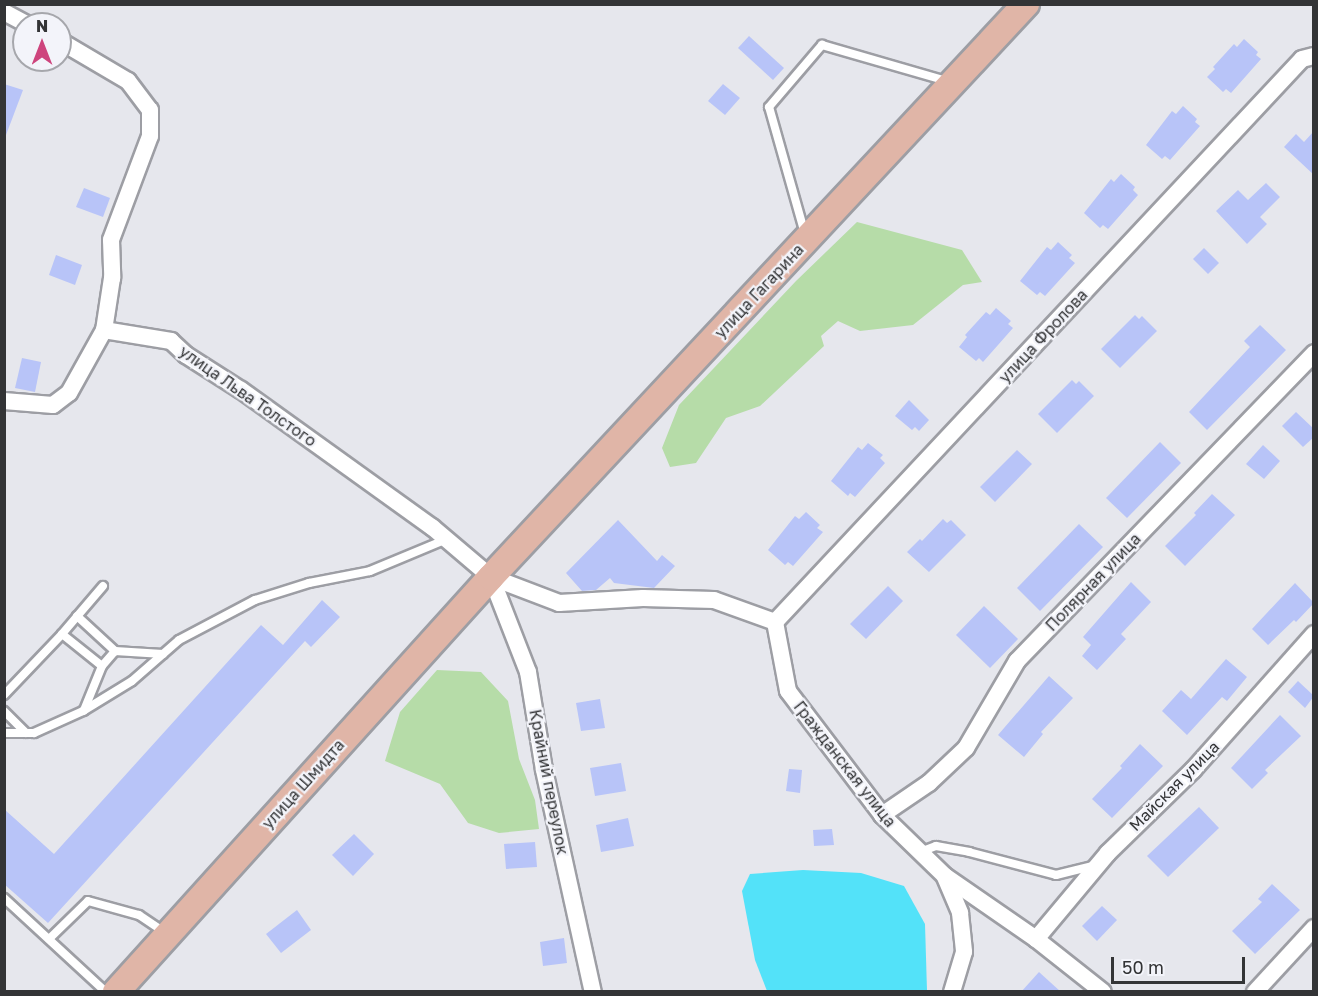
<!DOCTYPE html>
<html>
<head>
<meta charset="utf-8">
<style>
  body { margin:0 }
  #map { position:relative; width:1318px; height:996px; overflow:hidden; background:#e6e7ed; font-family:"Golos Text",sans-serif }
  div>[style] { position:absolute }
  .green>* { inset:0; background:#b6dca8 }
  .water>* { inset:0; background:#53e2f9 }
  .building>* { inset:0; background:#b8c4f8 }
  .roads { filter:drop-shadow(2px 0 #9d9ea4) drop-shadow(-2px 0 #9d9ea4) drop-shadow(0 2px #9d9ea4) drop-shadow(0 -2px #9d9ea4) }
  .service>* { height:8px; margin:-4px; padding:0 4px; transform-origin:4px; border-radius:4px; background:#fff }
  .minor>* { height:16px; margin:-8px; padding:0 8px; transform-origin:8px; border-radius:8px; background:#fff }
  .primary>* { height:26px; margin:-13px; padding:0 13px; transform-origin:13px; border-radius:13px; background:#e0b5a7 }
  span { translate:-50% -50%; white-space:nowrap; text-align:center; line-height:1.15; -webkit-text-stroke:4.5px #f3f4fa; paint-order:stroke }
  .street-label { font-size:16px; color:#333436 }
  .frame { position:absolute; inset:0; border:6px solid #333436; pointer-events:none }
  .north { position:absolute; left:12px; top:12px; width:60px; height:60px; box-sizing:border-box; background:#f3f4fa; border:2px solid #a6a7ac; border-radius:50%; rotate:0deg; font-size:16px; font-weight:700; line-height:24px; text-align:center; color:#333436 }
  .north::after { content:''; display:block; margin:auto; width:21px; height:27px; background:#ce447d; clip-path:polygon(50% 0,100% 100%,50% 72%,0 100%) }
  .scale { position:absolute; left:1111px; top:957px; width:134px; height:27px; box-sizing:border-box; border:3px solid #333436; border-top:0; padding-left:8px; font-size:18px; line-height:21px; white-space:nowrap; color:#333436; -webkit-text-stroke:4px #f3f4fa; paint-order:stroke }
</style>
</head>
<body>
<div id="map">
  <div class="green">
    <div style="clip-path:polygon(857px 222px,962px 250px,982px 282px,963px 285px,913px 325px,860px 331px,838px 321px,821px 336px,824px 346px,760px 406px,726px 418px,696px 463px,670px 467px,662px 448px,679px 405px,796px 281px)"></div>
    <div style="clip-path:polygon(437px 670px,481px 672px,508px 701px,519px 759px,535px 800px,539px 829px,499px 833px,468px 823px,440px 784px,385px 761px,400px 712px)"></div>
  </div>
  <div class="water">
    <div style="clip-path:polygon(803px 870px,861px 873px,904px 886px,925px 924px,927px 991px,767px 991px,755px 960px,742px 891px,750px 874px)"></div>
  </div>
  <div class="building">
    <div style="clip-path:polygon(749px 36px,784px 68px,773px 80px,738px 48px)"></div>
    <div style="clip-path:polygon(1244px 39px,1258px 52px,1256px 55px,1261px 59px,1231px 93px,1226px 89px,1223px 92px,1207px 77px,1215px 69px,1213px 67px,1234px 44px,1237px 47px)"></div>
    <div style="clip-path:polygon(4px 84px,23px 90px,6px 135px,4px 135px)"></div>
    <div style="clip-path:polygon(723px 84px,740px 98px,725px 115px,708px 101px)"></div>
    <div style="clip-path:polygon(1183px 106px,1197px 119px,1195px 122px,1200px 126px,1170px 160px,1165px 156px,1162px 159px,1146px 145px,1172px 111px,1176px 114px)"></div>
    <div style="clip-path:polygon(1314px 131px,1314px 175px,1284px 147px,1296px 134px,1304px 142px)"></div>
    <div style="clip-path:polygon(1121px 174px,1135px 187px,1133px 190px,1138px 195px,1108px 229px,1103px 225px,1100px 228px,1084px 213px,1111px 179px,1114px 182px)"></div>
    <div style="clip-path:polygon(1266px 183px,1280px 197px,1260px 217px,1267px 224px,1247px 244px,1216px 211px,1238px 190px,1248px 200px)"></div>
    <div style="clip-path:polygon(84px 188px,110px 198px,103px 217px,76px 207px)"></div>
    <div style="clip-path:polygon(1058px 242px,1072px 255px,1069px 258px,1075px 263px,1045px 296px,1040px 292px,1037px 295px,1020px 281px,1047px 247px,1051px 250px)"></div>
    <div style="clip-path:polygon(1204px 248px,1219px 263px,1208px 274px,1193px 259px)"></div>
    <div style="clip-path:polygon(56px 255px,82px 265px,75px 285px,49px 275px)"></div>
    <div style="clip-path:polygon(996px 308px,1011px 321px,1008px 324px,1013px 328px,983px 362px,979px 358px,976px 361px,959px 347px,967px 337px,965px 335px,986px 312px,990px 315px)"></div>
    <div style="clip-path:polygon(1135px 315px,1139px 319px,1142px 316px,1157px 331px,1120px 368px,1101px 349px)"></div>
    <div style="clip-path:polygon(1260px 325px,1286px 350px,1207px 430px,1189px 412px,1250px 347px,1244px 341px)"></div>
    <div style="clip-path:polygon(22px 358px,41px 362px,35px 392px,15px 388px)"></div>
    <div style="clip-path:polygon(1072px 380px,1076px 384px,1079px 381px,1094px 396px,1057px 433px,1038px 414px)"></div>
    <div style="clip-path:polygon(909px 400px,929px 420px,919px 431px,915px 427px,912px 430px,895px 416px)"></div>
    <div style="clip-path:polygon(1296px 412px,1314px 429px,1314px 437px,1303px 447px,1282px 426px)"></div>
    <div style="clip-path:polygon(1160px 442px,1181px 463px,1127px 518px,1106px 498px)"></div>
    <div style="clip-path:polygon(868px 443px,883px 455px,880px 458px,885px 463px,855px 497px,850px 493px,848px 496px,831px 481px,858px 447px,862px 450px)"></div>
    <div style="clip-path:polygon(1263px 445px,1280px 461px,1264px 479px,1246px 464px)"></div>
    <div style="clip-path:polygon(1017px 450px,1032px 464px,995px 502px,980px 487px)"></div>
    <div style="clip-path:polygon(1212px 494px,1235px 515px,1185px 566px,1165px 546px,1196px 515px,1194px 513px)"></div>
    <div style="clip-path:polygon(806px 512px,820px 525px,817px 528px,823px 532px,793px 566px,788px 562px,785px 565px,768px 550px,795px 516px,799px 519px)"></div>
    <div style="clip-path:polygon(943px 519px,947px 523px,951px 520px,966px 535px,929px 572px,907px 552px,920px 539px,922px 541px)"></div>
    <div style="clip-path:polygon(618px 520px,657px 561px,662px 555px,675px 566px,654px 588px,614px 583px,610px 578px,596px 590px,582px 591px,566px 573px)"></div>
    <div style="clip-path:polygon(1079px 524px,1103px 547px,1040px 611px,1017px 588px)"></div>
    <div style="clip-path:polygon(1131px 582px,1151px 602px,1121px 634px,1126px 639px,1097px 670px,1082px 656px,1091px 645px,1083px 637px)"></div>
    <div style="clip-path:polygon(1295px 583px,1314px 603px,1296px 622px,1294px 620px,1268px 645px,1252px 629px)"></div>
    <div style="clip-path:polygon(888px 586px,903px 601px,866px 639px,850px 624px)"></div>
    <div style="clip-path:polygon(322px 600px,340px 617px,311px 647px,305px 641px,48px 923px,4px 884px,4px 809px,54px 854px,261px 625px,283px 645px)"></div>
    <div style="clip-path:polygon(984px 606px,1018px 639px,990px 668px,956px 635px)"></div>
    <div style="clip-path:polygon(1226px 659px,1247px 677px,1227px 701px,1222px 697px,1187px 735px,1162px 711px,1181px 690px,1191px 699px)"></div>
    <div style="clip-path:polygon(1049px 676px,1073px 698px,1041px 732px,1043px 734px,1024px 757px,998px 735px)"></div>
    <div style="clip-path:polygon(1298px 681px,1314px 696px,1305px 708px,1288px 692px)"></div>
    <div style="clip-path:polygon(600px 699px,605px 728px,581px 731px,576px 703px)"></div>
    <div style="clip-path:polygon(1280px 715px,1301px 736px,1265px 770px,1268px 773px,1252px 789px,1231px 768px)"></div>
    <div style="clip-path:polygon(1140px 744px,1163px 766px,1112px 818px,1092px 799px,1122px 768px,1120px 766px)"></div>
    <div style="clip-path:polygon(621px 763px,626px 791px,595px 796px,590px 768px)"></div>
    <div style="clip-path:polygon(789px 769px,802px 770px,800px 793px,786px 791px)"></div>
    <div style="clip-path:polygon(1199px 807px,1219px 828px,1168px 877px,1147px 856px)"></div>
    <div style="clip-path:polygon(628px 818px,634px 846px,601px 852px,596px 825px)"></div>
    <div style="clip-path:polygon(832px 829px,834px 845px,814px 846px,813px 830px)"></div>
    <div style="clip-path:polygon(354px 834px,374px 854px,353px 876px,332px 855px)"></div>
    <div style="clip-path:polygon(535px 842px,537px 867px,506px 869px,504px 844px)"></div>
    <div style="clip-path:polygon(1272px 884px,1300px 910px,1255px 954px,1232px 931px,1262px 902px,1258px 899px)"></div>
    <div style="clip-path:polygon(1102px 906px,1117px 920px,1097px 941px,1082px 926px)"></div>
    <div style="clip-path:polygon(297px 910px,311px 930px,281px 953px,266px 934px)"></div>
    <div style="clip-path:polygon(564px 938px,567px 963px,543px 966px,540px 942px)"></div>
    <div style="clip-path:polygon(1039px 972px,1061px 992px,1021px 992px)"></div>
  </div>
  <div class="roads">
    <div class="service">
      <div style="left:805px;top:234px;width:132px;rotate:-105.8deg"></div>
      <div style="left:769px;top:107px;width:82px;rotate:-49.5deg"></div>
      <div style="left:822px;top:45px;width:133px;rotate:16.1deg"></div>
      <div style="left:77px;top:616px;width:52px;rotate:42.6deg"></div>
      <div style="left:115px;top:651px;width:20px;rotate:131deg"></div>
      <div style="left:62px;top:634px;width:63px;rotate:-49.5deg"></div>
      <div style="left:115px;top:651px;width:48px;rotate:3.6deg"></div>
      <div style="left:4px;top:695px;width:84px;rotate:-46.4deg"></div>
      <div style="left:62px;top:634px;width:51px;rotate:38.7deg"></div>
      <div style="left:102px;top:666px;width:48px;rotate:112.2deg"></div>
      <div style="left:4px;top:711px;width:31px;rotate:45deg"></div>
      <div style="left:4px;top:733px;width:30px"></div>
      <div style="left:34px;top:733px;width:54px;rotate:-24.2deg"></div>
      <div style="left:83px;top:711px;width:57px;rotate:-31.5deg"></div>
      <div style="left:132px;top:681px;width:62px;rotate:-41.1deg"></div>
      <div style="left:179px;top:640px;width:86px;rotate:-27.8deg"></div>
      <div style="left:255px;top:600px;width:57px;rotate:-17.5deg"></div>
      <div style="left:309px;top:583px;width:62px;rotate:-11.1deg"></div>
      <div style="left:370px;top:571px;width:83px;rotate:-22.6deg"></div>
      <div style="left:920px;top:852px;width:17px;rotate:-21deg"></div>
      <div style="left:936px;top:846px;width:34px;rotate:10deg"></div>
      <div style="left:969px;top:852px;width:90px;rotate:14.8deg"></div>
      <div style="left:1056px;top:875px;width:38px;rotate:-14deg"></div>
      <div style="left:4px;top:898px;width:139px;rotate:42.7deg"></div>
      <div style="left:49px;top:939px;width:54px;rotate:-44.3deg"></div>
      <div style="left:88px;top:901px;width:53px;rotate:15.4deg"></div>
      <div style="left:139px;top:915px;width:30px;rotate:34deg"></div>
    </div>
    <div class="minor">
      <div style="left:4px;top:12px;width:26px;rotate:28deg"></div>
      <div style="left:60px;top:41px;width:79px;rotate:30.5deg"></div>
      <div style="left:128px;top:81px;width:36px;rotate:53deg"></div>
      <div style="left:150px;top:110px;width:26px;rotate:90deg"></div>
      <div style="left:150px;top:136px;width:111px;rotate:110.6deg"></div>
      <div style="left:111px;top:240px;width:38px;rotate:88deg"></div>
      <div style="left:112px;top:278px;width:53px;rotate:98.7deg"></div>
      <div style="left:4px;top:401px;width:49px;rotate:4.7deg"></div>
      <div style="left:53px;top:405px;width:20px;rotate:-37deg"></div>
      <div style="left:69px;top:393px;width:72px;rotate:-60.9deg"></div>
      <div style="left:104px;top:330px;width:68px;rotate:9.3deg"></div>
      <div style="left:171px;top:341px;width:21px;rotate:43deg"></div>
      <div style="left:186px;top:355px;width:65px;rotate:32.5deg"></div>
      <div style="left:241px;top:390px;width:235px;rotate:35.7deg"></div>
      <div style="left:432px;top:527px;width:77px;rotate:40.3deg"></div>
      <div style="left:491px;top:577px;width:73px;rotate:20.9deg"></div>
      <div style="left:559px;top:603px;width:84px;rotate:-3.4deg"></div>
      <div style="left:643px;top:598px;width:71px;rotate:1.6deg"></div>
      <div style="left:714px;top:600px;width:65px;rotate:19.8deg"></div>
      <div style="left:775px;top:622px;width:70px;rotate:79.3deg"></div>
      <div style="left:788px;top:691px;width:156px;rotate:52.8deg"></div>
      <div style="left:882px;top:815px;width:88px;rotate:44.1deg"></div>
      <div style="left:945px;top:876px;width:111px;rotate:34.7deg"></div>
      <div style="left:1036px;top:939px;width:85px;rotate:38.3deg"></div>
      <div style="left:491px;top:577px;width:102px;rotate:68.7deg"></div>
      <div style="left:528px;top:672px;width:99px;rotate:80.7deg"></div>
      <div style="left:544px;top:770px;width:227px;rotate:77.6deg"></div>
      <div style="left:775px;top:622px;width:771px;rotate:-46.89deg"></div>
      <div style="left:1302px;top:59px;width:12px;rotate:-14deg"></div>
      <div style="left:882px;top:815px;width:57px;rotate:-34.2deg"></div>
      <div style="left:929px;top:783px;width:51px;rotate:-43.4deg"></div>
      <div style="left:966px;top:748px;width:101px;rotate:-59.6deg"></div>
      <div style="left:1017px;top:661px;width:428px;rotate:-46deg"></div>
      <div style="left:945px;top:877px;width:39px;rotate:67deg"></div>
      <div style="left:960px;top:913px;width:39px;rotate:84deg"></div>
      <div style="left:964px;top:952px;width:42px;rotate:106.7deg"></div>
      <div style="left:1036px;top:939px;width:112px;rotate:-50.1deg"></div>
      <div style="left:1108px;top:853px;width:119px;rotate:-44.3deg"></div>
      <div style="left:1193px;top:770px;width:182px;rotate:-48.3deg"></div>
      <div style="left:1255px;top:992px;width:87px;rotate:-47.3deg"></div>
    </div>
    <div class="primary">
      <div style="left:116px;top:992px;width:559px;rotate:-47.9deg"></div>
      <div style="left:491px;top:577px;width:784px;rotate:-46.96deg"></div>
    </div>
  </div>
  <div class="street-label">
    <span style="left:759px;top:291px;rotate:-47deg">улица Гагарина</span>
    <span style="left:1043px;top:336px;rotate:-47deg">улица Фролова</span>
    <span style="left:248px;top:396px;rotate:35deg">улица Льва Толстого</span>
    <span style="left:1093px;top:582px;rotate:-46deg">Полярная улица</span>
    <span style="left:845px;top:764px;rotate:52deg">Гражданская улица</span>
    <span style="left:549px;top:782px;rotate:79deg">Крайний переулок</span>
    <span style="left:303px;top:784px;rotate:-48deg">улица Шмидта</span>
    <span style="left:1174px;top:786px;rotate:-45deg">Майская улица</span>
  </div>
  <div class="frame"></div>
  <div class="north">N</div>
  <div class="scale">50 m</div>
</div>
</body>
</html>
